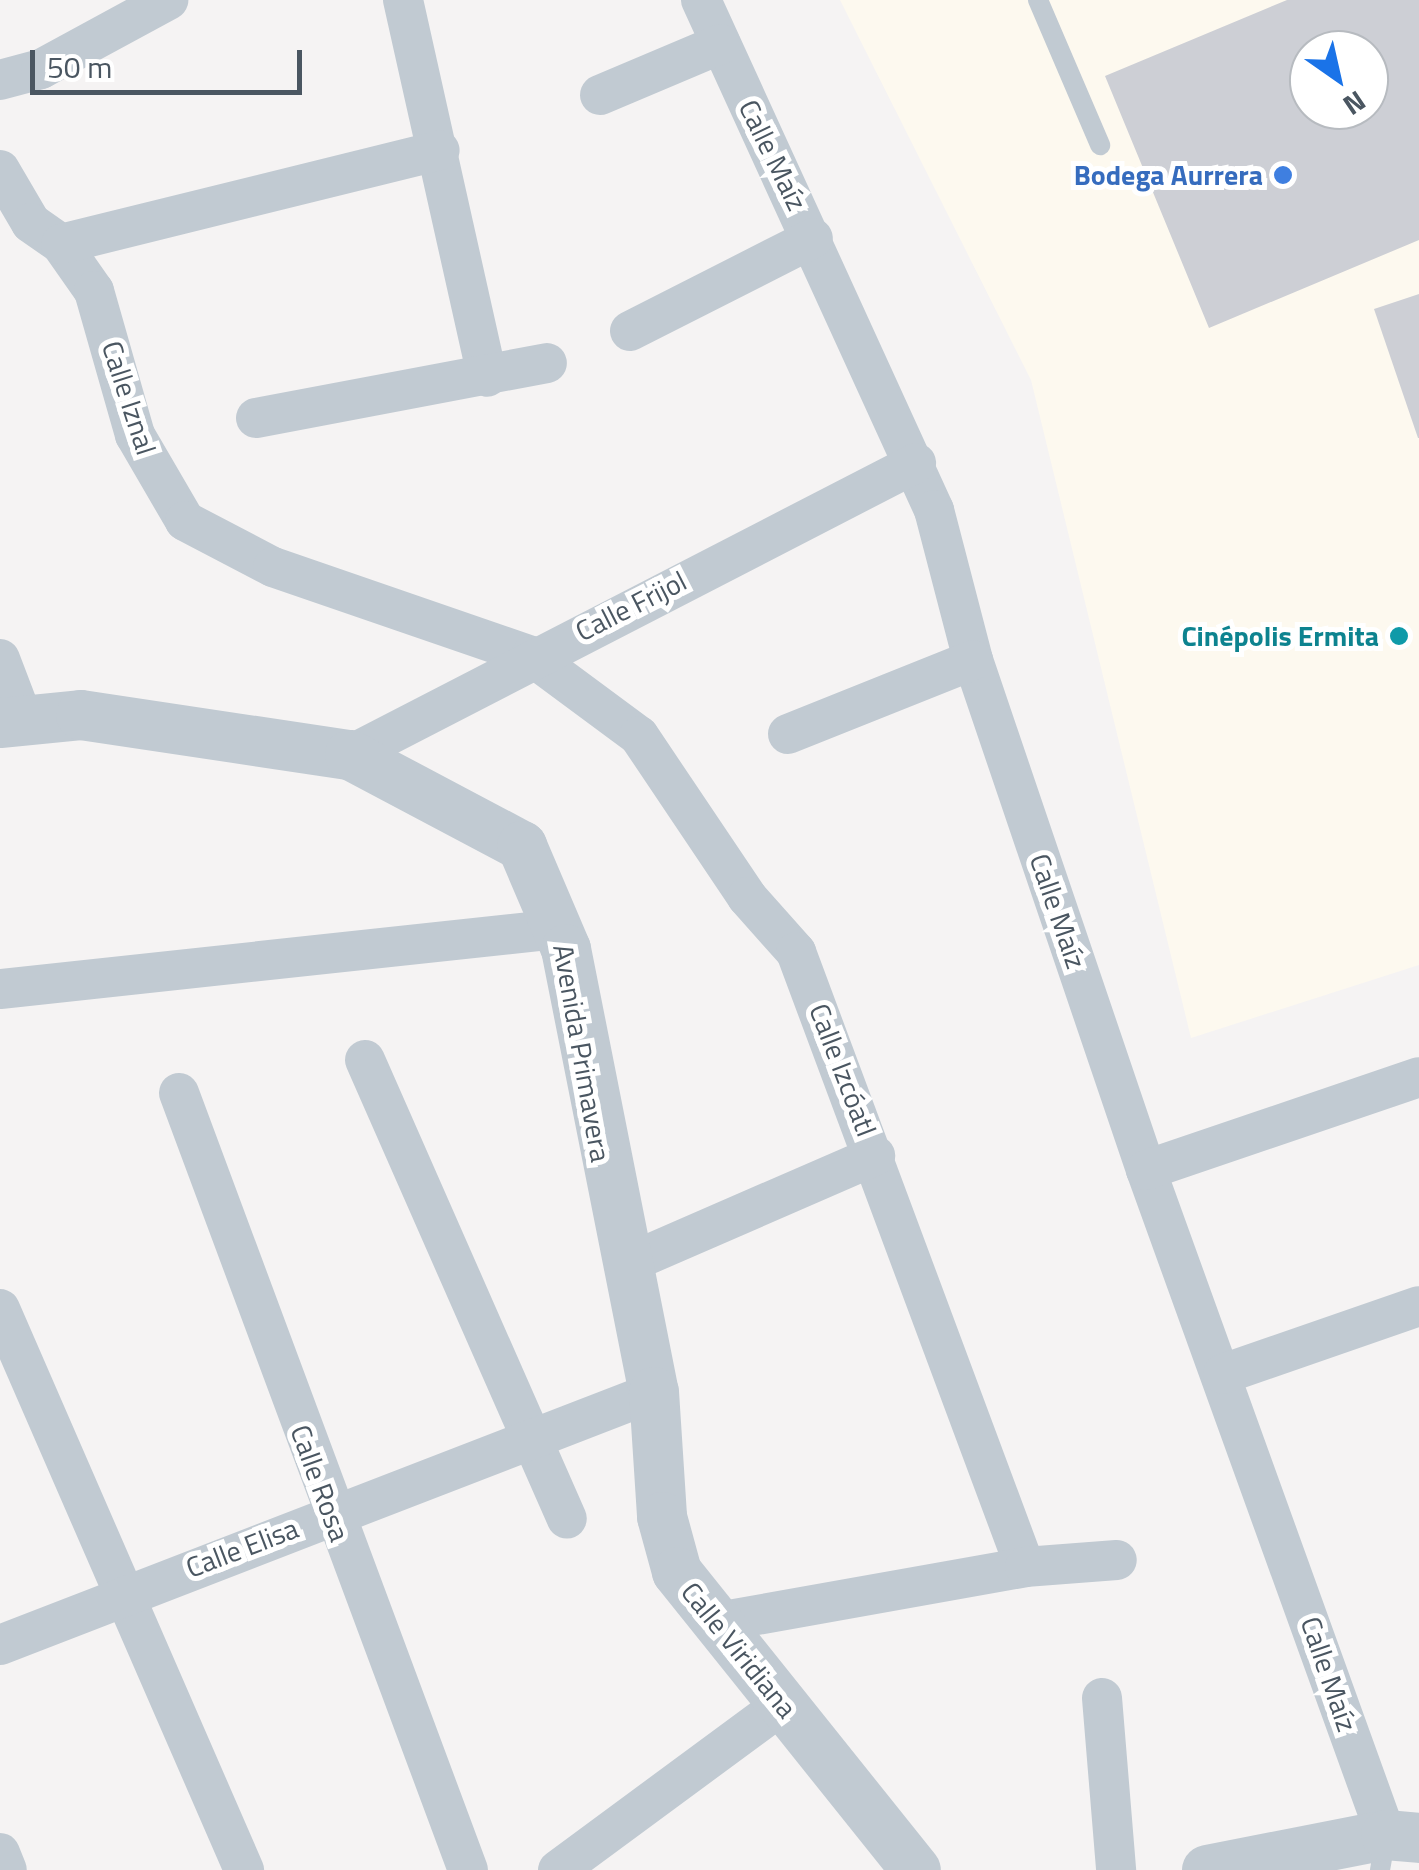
<!DOCTYPE html>
<html>
<head>
<meta charset="utf-8">
<style>
  body { margin:0 }
  #map { position:relative; width:1419px; height:1870px; overflow:hidden; background:#f5f3f3; font-family:"Titillium Web",sans-serif }
  div>[style] { position:absolute }
  .commercial>* { inset:0; background:#fdf9ef }
  .building>* { inset:0; background:#cdcfd5 }
  .service>* { height:20px; margin:-10px; padding:0 10px; transform-origin:10px; border-radius:10px; background:#c1cad2 }
  .minor>* { height:40px; margin:-20px; padding:0 20px; transform-origin:20px; border-radius:20px; background:#c1cad2 }
  .tertiary>* { height:50px; margin:-25px; padding:0 25px; transform-origin:25px; border-radius:25px; background:#c1cad2 }
  .dots>* { width:28px; height:28px; translate:-50% -50%; box-sizing:border-box; border:5px solid #fff; border-radius:50% }
  span { translate:-50% -50%; white-space:nowrap; text-align:center; line-height:1.15; -webkit-text-stroke:10px #fff; paint-order:stroke }
  .street-label { font-size:28px; color:#4a5661 }
  .shop-label { font-size:28px; color:#366cbe; font-weight:700 }
  .right { translate:-100% -50%; text-align:right }
  .culture-label { font-size:28px; color:#0d838f; font-weight:700 }
  .north { position:absolute; left:1289px; top:30px; width:100px; height:100px; box-sizing:border-box; background:#fff; border:2px solid #b7bbc0; border-radius:50%; rotate:146deg; font-size:28px; font-weight:700; line-height:40px; text-align:center; color:#4a5661 }
  .north::after { content:''; display:block; margin:auto; width:35px; height:45px; background:#1a73e8; clip-path:polygon(50% 0,100% 100%,50% 72%,0 100%) }
  .scale { position:absolute; left:30px; top:50px; width:272px; height:45px; box-sizing:border-box; border:5px solid #4a5661; border-top:0; padding-left:12px; font-size:30px; line-height:35px; white-space:nowrap; color:#4a5661; -webkit-text-stroke:8px #fff; paint-order:stroke }
</style>
</head>
<body>
<div id="map">
  <div class="commercial">
    <div style="clip-path:polygon(evenodd,840px 0,1419px 0,1419px 965px,1191px 1038px,1031px 380px,840px 0,1309px 50px,1369px 50px,1369px 110px,1309px 110px,1309px 50px)"></div>
  </div>
  <div class="building">
    <div style="clip-path:polygon(evenodd,1287px 0,1419px 0,1419px 240px,1209px 328px,1105px 76px,1287px 0,1309px 50px,1369px 50px,1369px 110px,1309px 110px,1309px 50px)"></div>
    <div style="clip-path:polygon(1419px 294px,1419px 438px,1418px 438px,1374px 309px)"></div>
  </div>
  <div class="service">
    <div style="left:1038px;top:0;width:158px;rotate:66.8deg"></div>
    <div style="left:1380px;top:1870px;width:34px;rotate:-80deg"></div>
  </div>
  <div class="minor">
    <div style="left:403px;top:0;width:386px;rotate:77.4deg"></div>
    <div style="left:701px;top:0;width:561px;rotate:65.45deg"></div>
    <div style="left:934px;top:510px;width:155px;rotate:75.4deg"></div>
    <div style="left:973px;top:660px;width:539px;rotate:71.26deg"></div>
    <div style="left:1146px;top:1170px;width:707px;rotate:70.16deg"></div>
    <div style="left:0;top:80px;width:42px;rotate:-15deg"></div>
    <div style="left:41px;top:69px;width:145px;rotate:-28.5deg"></div>
    <div style="left:600px;top:95px;width:131px;rotate:-22.9deg"></div>
    <div style="left:0;top:170px;width:61px;rotate:59.7deg"></div>
    <div style="left:31px;top:223px;width:37px;rotate:35deg"></div>
    <div style="left:61px;top:244px;width:57px;rotate:54.9deg"></div>
    <div style="left:94px;top:291px;width:150px;rotate:74.1deg"></div>
    <div style="left:135px;top:435px;width:99px;rotate:59.8deg"></div>
    <div style="left:185px;top:521px;width:99px;rotate:27.6deg"></div>
    <div style="left:273px;top:567px;width:273px;rotate:19deg"></div>
    <div style="left:531px;top:656px;width:134px;rotate:36.5deg"></div>
    <div style="left:639px;top:736px;width:194px;rotate:56.1deg"></div>
    <div style="left:747px;top:897px;width:74px;rotate:48.3deg"></div>
    <div style="left:796px;top:952px;width:656px;rotate:69.58deg"></div>
    <div style="left:61px;top:244px;width:390px;rotate:-13.9deg"></div>
    <div style="left:630px;top:331px;width:205px;rotate:-26.9deg"></div>
    <div style="left:256px;top:418px;width:296px;rotate:-10.7deg"></div>
    <div style="left:0;top:659px;width:62px;rotate:69.2deg"></div>
    <div style="left:788px;top:734px;width:199px;rotate:-21.8deg"></div>
    <div style="left:350px;top:755px;width:637px;rotate:-27.29deg"></div>
    <div style="left:0;top:989px;width:562px;rotate:-6.13deg"></div>
    <div style="left:365px;top:1060px;width:501px;rotate:66.25deg"></div>
    <div style="left:179px;top:1093px;width:829px;rotate:69.6deg"></div>
    <div style="left:1146px;top:1170px;width:288px;rotate:-18.8deg"></div>
    <div style="left:624px;top:1265px;width:274px;rotate:-23.5deg"></div>
    <div style="left:0;top:1309px;width:612px;rotate:66.49deg"></div>
    <div style="left:1223px;top:1374px;width:207px;rotate:-19.1deg"></div>
    <div style="left:712px;top:1623px;width:318px;rotate:-10.1deg"></div>
    <div style="left:1025px;top:1567px;width:92px;rotate:-4.4deg"></div>
    <div style="left:0;top:1645px;width:701px;rotate:-21.15deg"></div>
    <div style="left:1102px;top:1698px;width:173px;rotate:85.3deg"></div>
    <div style="left:0;top:1853px;width:18px;rotate:68deg"></div>
    <div style="left:558px;top:1870px;width:280px;rotate:-36.4deg"></div>
  </div>
  <div class="tertiary">
    <div style="left:0;top:723px;width:81px;rotate:-5.6deg"></div>
    <div style="left:81px;top:715px;width:272px;rotate:8.5deg"></div>
    <div style="left:350px;top:755px;width:195px;rotate:27.9deg"></div>
    <div style="left:522px;top:846px;width:112px;rotate:66.9deg"></div>
    <div style="left:566px;top:949px;width:452px;rotate:78.8deg"></div>
    <div style="left:654px;top:1392px;width:125px;rotate:86.3deg"></div>
    <div style="left:662px;top:1517px;width:57px;rotate:74.7deg"></div>
    <div style="left:677px;top:1572px;width:382px;rotate:51.3deg"></div>
    <div style="left:1207px;top:1870px;width:182px;rotate:-11.1deg"></div>
    <div style="left:1386px;top:1835px;width:33px;rotate:5deg"></div>
  </div>
  <div class="dots">
    <div style="left:1283px;top:175px;background:#3f7fe0"></div>
    <div style="left:1399px;top:636px;background:#0f9aa8"></div>
  </div>
  <div class="street-label">
    <span style="left:773px;top:155px;rotate:64deg">Calle Maíz</span>
    <span style="left:129px;top:398px;rotate:72deg">Calle Iznal</span>
    <span style="left:631px;top:606px;rotate:-27deg">Calle Frijol</span>
    <span style="left:1058px;top:911px;rotate:71deg">Calle Maíz</span>
    <span style="left:582px;top:1053px;rotate:80deg">Avenida Primavera</span>
    <span style="left:843px;top:1070px;rotate:69deg">Calle Izcóatl</span>
    <span style="left:320px;top:1483px;rotate:70deg">Calle Rosa</span>
    <span style="left:242px;top:1548px;rotate:-21deg">Calle Elisa</span>
    <span style="left:739px;top:1650px;rotate:51deg">Calle Viridiana</span>
    <span style="left:1329px;top:1674px;rotate:71deg">Calle Maíz</span>
  </div>
  <div class="shop-label">
    <span class="right" style="left:1263px;top:175px">Bodega Aurrera</span>
  </div>
  <div class="culture-label">
    <span class="right" style="left:1379px;top:636px">Cinépolis Ermita</span>
  </div>
  <div class="north">N</div>
  <div class="scale">50 m</div>
</div>
</body>
</html>
